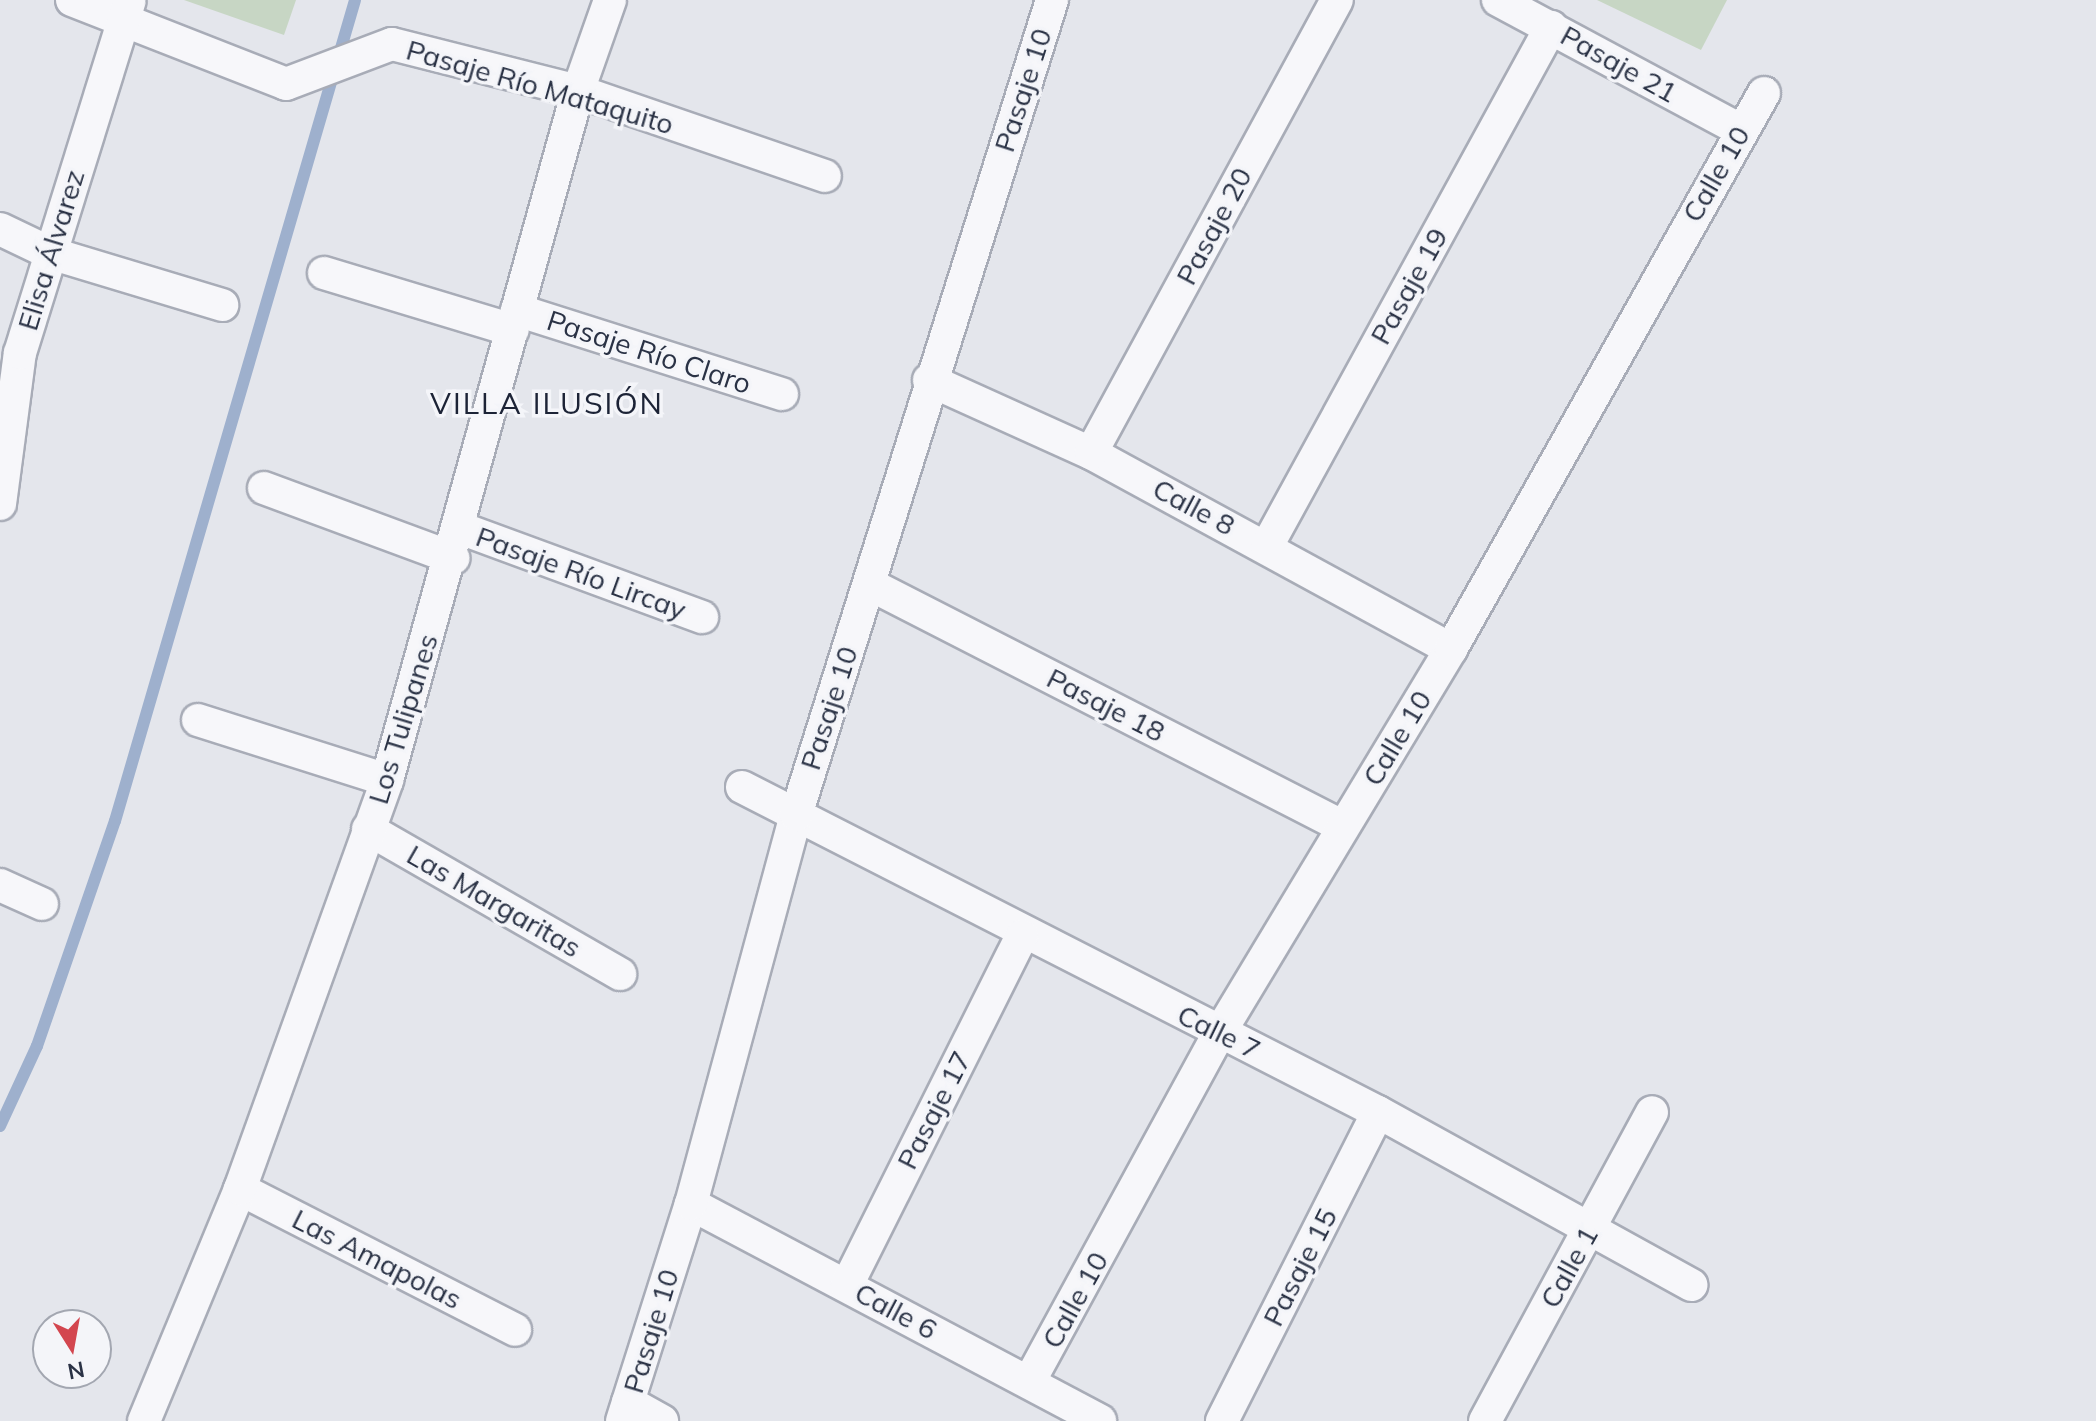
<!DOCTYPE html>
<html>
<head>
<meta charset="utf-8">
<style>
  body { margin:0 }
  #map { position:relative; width:2096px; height:1421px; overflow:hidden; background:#e4e6ec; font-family:Mulish,sans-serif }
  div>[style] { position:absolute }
  .green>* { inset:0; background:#c7d6c4 }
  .stream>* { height:12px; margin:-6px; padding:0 6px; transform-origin:6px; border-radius:6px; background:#9eb0cd }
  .roads { filter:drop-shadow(2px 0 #a8acb7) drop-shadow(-2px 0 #a8acb7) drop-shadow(0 2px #a8acb7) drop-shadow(0 -2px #a8acb7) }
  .minor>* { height:32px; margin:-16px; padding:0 16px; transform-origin:16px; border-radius:16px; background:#f7f7fa }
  span { translate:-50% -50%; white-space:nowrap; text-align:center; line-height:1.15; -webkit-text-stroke:7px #f4f5f9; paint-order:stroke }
  .street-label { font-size:28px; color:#2a3245 }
  .neighbourhood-label { font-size:30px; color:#1c2336; letter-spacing:2px }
  .north { position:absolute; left:32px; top:1309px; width:80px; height:80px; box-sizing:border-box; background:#f4f5f9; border:2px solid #a3a7b1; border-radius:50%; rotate:169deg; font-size:22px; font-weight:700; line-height:32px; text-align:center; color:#2a3245 }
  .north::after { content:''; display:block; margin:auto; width:28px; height:36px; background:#d3464f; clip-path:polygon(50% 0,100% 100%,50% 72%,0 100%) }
</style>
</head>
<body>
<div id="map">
  <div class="green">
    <div style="clip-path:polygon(184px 0,296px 0,284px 35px)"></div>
    <div style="clip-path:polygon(1597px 0,1727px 0,1701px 50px)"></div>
  </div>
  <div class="stream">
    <div style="left:0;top:1126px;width:88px;rotate:-65.2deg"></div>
    <div style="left:37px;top:1046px;width:238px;rotate:-70.9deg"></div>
    <div style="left:115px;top:821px;width:855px;rotate:-73.7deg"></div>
  </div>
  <div class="roads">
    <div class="minor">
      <div style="left:72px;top:0;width:230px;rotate:21.4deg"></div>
      <div style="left:286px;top:84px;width:113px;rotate:-20.7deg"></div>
      <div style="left:392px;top:44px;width:192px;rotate:14.2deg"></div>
      <div style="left:578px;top:91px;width:261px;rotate:19deg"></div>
      <div style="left:1498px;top:0;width:275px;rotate:28.2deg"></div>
      <div style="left:0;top:229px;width:55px;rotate:25.6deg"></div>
      <div style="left:50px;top:253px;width:180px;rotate:16.8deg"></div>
      <div style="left:324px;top:273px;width:197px;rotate:16.8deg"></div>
      <div style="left:517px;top:310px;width:278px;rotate:17.6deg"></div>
      <div style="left:929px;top:380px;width:178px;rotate:24.3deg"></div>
      <div style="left:1091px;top:453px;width:410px;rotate:28.6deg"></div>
      <div style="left:1091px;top:453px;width:515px;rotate:-61.5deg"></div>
      <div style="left:264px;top:488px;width:202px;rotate:20.3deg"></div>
      <div style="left:0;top:504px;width:152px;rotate:-82.5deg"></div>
      <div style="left:20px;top:353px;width:368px;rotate:-72.7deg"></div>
      <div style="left:460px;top:528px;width:258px;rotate:20.2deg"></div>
      <div style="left:1267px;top:546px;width:592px;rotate:-61.31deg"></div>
      <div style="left:869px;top:584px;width:531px;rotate:27.1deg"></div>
      <div style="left:198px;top:720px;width:198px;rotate:17.6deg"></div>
      <div style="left:742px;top:787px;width:714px;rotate:27.07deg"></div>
      <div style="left:1378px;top:1112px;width:358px;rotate:28.9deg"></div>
      <div style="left:368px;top:829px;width:291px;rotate:29.9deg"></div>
      <div style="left:0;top:885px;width:46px;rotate:24.3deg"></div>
      <div style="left:240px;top:1189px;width:309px;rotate:27.1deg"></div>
      <div style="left:691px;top:1204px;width:463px;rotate:27.9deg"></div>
      <div style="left:847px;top:1285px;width:391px;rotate:-63.4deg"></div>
      <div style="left:1029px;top:1382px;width:399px;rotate:-61.4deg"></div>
      <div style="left:1220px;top:1032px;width:447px;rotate:-58.9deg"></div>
      <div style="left:1451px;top:649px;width:638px;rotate:-60.62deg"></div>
      <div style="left:628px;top:1402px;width:39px;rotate:29deg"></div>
      <div style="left:144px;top:1421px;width:251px;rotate:-67.5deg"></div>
      <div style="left:240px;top:1189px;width:435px;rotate:-70.2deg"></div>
      <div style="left:387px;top:780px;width:715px;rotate:-74.51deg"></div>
      <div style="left:578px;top:91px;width:96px;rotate:-70.6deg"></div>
      <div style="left:622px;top:1421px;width:228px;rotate:-72.4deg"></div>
      <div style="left:691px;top:1204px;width:403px;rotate:-74.9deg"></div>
      <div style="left:796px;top:815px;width:854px;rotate:-72.56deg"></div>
      <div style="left:1222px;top:1421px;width:346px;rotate:-63.2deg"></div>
      <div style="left:1485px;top:1421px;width:351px;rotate:-61.6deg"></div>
    </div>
  </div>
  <div class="street-label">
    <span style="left:1619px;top:64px;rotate:29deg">Pasaje 21</span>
    <span style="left:540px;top:87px;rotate:16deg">Pasaje Río Mataquito</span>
    <span style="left:1023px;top:90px;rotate:-72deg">Pasaje 10</span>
    <span style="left:1716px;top:174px;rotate:-60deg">Calle 10</span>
    <span style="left:1214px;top:226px;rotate:-62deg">Pasaje 20</span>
    <span style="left:51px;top:250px;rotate:-73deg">Elisa Álvarez</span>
    <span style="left:1409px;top:286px;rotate:-61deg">Pasaje 19</span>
    <span style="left:649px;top:352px;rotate:18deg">Pasaje Río Claro</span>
    <span style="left:1194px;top:507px;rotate:28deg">Calle 8</span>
    <span style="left:581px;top:573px;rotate:20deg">Pasaje Río Lircay</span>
    <span style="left:1106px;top:705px;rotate:27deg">Pasaje 18</span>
    <span style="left:829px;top:708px;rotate:-72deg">Pasaje 10</span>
    <span style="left:403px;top:719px;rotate:-73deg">Los Tulipanes</span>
    <span style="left:1397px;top:738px;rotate:-59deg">Calle 10</span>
    <span style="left:494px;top:901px;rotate:30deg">Las Margaritas</span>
    <span style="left:1219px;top:1032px;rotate:26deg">Calle 7</span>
    <span style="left:934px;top:1110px;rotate:-63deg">Pasaje 17</span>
    <span style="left:377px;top:1259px;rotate:27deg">Las Amapolas</span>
    <span style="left:1300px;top:1267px;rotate:-63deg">Pasaje 15</span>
    <span style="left:1569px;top:1267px;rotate:-61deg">Calle 1</span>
    <span style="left:1075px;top:1300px;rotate:-61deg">Calle 10</span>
    <span style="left:896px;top:1311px;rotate:28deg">Calle 6</span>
    <span style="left:651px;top:1331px;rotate:-73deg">Pasaje 10</span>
  </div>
  <div class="neighbourhood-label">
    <span style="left:547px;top:403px">VILLA ILUSIÓN</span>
  </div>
  <div class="north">N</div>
</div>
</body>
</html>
